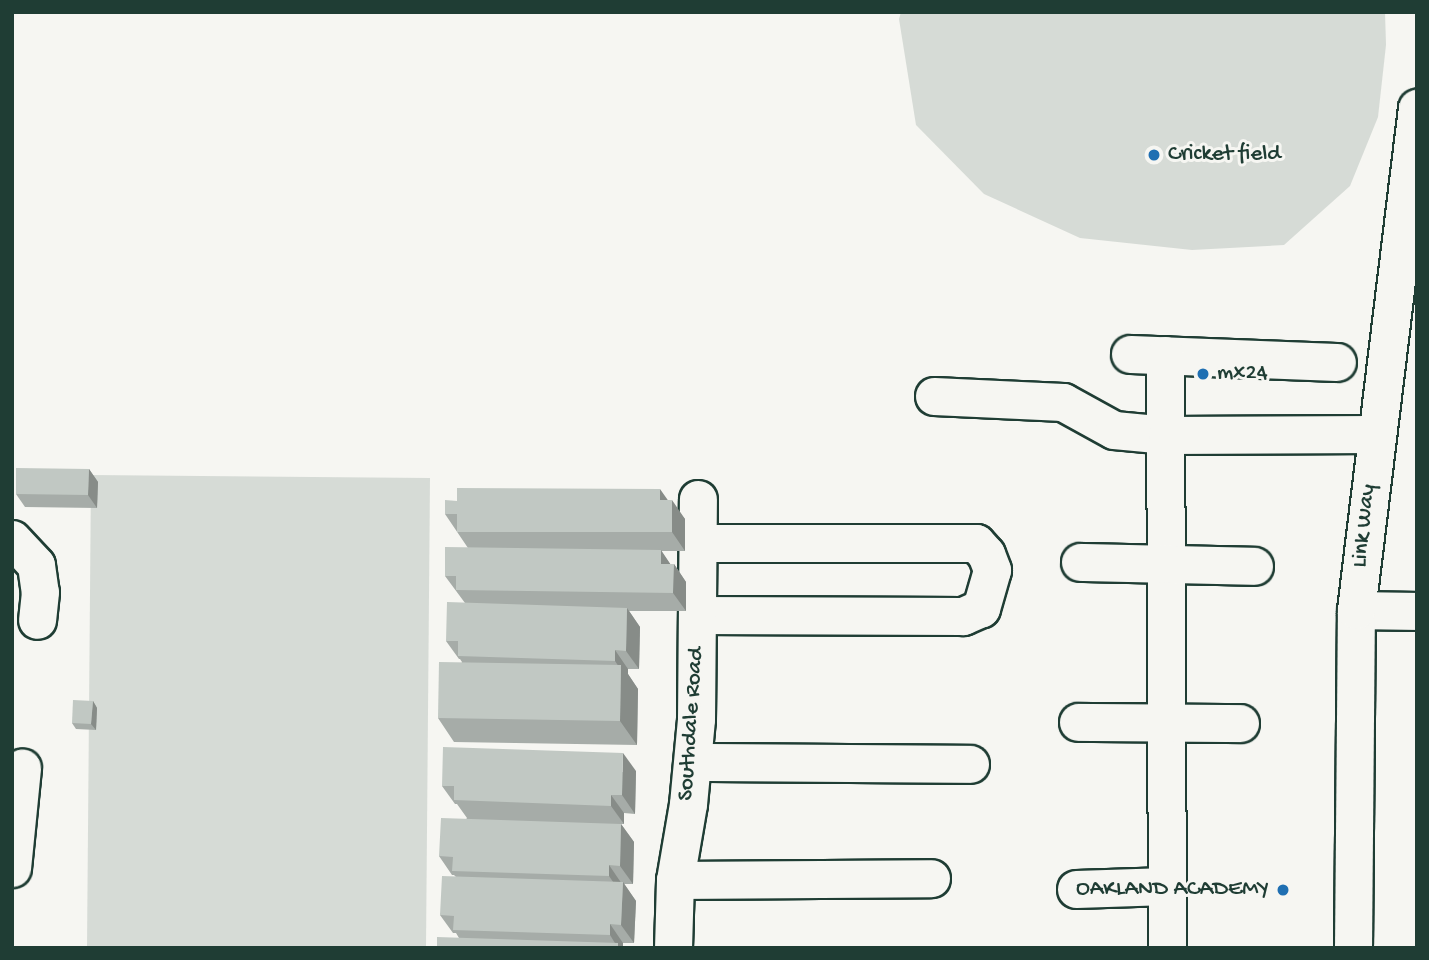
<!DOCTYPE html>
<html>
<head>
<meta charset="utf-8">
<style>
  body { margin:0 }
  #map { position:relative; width:1429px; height:960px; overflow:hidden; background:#f6f6f2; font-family:"Gochi Hand",sans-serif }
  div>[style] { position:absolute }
  .green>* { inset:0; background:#d6dbd6 }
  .roads { filter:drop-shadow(2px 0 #1f3d34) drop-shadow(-2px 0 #1f3d34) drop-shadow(0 2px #1f3d34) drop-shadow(0 -2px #1f3d34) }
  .minor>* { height:37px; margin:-18.5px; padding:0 18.5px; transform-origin:18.5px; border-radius:18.5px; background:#f6f6f2 }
  .wall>* { inset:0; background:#a6aca8 }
  .shaded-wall>* { inset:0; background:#878c88 }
  .building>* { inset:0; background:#c1c8c3 }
  .dots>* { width:19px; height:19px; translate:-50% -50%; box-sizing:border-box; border:4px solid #f6f6f2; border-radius:50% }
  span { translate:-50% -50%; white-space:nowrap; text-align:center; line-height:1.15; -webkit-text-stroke:6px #f6f6f2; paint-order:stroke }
  .poi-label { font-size:23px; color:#1f3d34 }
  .left { translate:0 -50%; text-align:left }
  .right { translate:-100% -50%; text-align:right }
  .street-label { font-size:23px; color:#1f3d34 }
  .frame { position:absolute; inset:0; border:14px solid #1f3d34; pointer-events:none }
</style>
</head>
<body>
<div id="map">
  <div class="green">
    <div style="clip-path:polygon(901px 12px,1385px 12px,1386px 45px,1378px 117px,1350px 186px,1284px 245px,1192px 250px,1080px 238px,984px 194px,916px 125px,899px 19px)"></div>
    <div style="clip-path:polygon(91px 475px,430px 478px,426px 948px,87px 948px)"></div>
  </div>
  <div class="roads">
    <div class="minor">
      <div style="left:1130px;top:354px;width:207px;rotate:2.2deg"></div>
      <div style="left:1165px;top:355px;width:593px;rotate:89.81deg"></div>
      <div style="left:934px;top:396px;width:129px;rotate:2.7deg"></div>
      <div style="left:1063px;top:402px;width:58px;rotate:28.8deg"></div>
      <div style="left:1114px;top:430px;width:53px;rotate:5.4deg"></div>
      <div style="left:1167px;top:435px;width:208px;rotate:-0.3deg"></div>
      <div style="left:12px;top:539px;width:35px;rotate:47deg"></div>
      <div style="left:36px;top:565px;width:27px;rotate:82deg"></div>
      <div style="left:40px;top:592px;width:28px;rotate:96deg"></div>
      <div style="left:698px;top:543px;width:278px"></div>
      <div style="left:976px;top:543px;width:15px;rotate:48deg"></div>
      <div style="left:986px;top:554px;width:17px;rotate:69deg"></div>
      <div style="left:992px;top:570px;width:40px;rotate:106deg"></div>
      <div style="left:981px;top:608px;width:20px;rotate:156deg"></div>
      <div style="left:963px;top:616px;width:265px;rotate:-179.8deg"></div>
      <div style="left:1080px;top:562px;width:174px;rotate:1.3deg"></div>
      <div style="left:1356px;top:610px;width:61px;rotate:0.9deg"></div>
      <div style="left:1078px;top:722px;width:162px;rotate:0.4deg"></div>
      <div style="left:693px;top:762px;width:277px;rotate:0.4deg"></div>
      <div style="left:12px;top:868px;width:101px;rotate:-84.3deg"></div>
      <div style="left:675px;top:880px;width:256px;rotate:-0.4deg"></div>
      <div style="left:1076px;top:889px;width:91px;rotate:-1.9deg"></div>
      <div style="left:673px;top:948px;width:68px;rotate:-88.3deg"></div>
      <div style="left:675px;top:880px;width:77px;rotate:-80.3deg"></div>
      <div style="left:688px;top:804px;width:85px;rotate:-84.6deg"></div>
      <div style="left:696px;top:719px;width:220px;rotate:-89.5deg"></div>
      <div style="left:1353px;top:948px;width:338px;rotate:-89.5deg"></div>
      <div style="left:1356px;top:610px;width:506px;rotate:-83.07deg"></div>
    </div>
  </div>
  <div class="wall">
    <div style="clip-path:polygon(89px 469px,98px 482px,97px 508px,25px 507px,16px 494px)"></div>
    <div style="clip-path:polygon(668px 500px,685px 519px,685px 551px,661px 551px,670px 564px,674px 564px,686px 582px,686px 611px,629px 611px,640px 627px,639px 669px,628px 669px,628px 674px,638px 689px,637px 745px,454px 742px,438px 718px,462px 662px,460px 659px,459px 659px,446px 641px,465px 603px,445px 576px,468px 548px,445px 514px)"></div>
    <div style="clip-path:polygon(93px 701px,97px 708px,96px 730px,76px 729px,72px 723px)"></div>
    <div style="clip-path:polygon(636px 771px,635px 814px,624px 813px,624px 824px,621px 824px,634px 842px,633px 884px,624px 884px,636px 901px,634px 943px,623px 943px,623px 948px,437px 948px,459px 938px,456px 933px,453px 933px,440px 915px,456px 877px,454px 875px,452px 875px,439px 856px,467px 818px,457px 804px,455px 804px,442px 786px)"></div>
  </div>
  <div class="shaded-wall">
    <div style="clip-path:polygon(89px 469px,98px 482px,97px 508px,88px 495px)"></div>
    <div style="clip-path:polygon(660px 489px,672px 506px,672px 500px,685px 519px,685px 551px,672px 532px,660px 500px)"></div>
    <div style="clip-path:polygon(661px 550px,673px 568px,674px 564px,686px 582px,686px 611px,673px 593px,661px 564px)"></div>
    <div style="clip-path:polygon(627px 608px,640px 627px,639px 669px,626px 651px)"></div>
    <div style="clip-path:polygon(615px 650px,628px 669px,628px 674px,638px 689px,637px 745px,620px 721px,621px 670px,615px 661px)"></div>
    <div style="clip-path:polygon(93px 701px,97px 708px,96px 730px,91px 724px)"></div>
    <div style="clip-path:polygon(623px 753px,636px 771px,635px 814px,622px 795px)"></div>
    <div style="clip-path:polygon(611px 795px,624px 813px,624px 824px,611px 806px)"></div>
    <div style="clip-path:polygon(621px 824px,634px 842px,633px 884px,620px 866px)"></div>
    <div style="clip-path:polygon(609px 865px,622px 884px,622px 895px,609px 876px)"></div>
    <div style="clip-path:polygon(623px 882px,636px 901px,634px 943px,621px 925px)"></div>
    <div style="clip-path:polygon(610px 924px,623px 943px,623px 948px,618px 948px,610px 935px)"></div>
  </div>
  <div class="building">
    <div style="clip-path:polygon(16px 468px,89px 469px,88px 495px,16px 494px)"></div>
    <div style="clip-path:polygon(457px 488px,660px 489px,660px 500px,672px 500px,672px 532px,457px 532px,457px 514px,445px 514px,445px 500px,457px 501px)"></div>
    <div style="clip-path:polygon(445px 547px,661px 550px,661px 564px,674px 564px,673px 593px,456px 590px,456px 576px,445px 576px)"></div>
    <div style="clip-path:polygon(447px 602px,627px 608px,626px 651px,615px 650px,615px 661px,458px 656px,458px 641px,446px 641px)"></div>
    <div style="clip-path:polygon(439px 662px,621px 665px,620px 721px,438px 718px)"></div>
    <div style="clip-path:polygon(73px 700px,93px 701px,91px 724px,72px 723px)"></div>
    <div style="clip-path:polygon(443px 747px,623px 753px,622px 795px,611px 795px,611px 806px,454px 800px,454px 786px,442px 786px)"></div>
    <div style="clip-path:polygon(441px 818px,621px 824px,620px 866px,609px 865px,609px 876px,452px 871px,453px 857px,439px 856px)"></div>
    <div style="clip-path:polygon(442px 876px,623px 882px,621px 925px,610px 924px,610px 935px,453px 930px,454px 916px,440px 915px)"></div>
    <div style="clip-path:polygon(437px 937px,618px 943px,618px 948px,437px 948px)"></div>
  </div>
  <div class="dots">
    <div style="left:1154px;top:155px;background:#1f6fb2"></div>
    <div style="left:1203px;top:374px;background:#1f6fb2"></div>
    <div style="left:1283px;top:890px;background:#1f6fb2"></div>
  </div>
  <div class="poi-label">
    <span class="left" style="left:1168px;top:155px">Cricket field</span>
    <span class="left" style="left:1217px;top:374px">mx24</span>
    <span class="right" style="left:1269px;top:890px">OAKLAND ACADEMY</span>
  </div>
  <div class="street-label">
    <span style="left:1365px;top:526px;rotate:-84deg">Link Way</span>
    <span style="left:692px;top:724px;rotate:-86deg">Southdale Road</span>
  </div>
  <div class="frame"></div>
</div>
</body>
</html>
